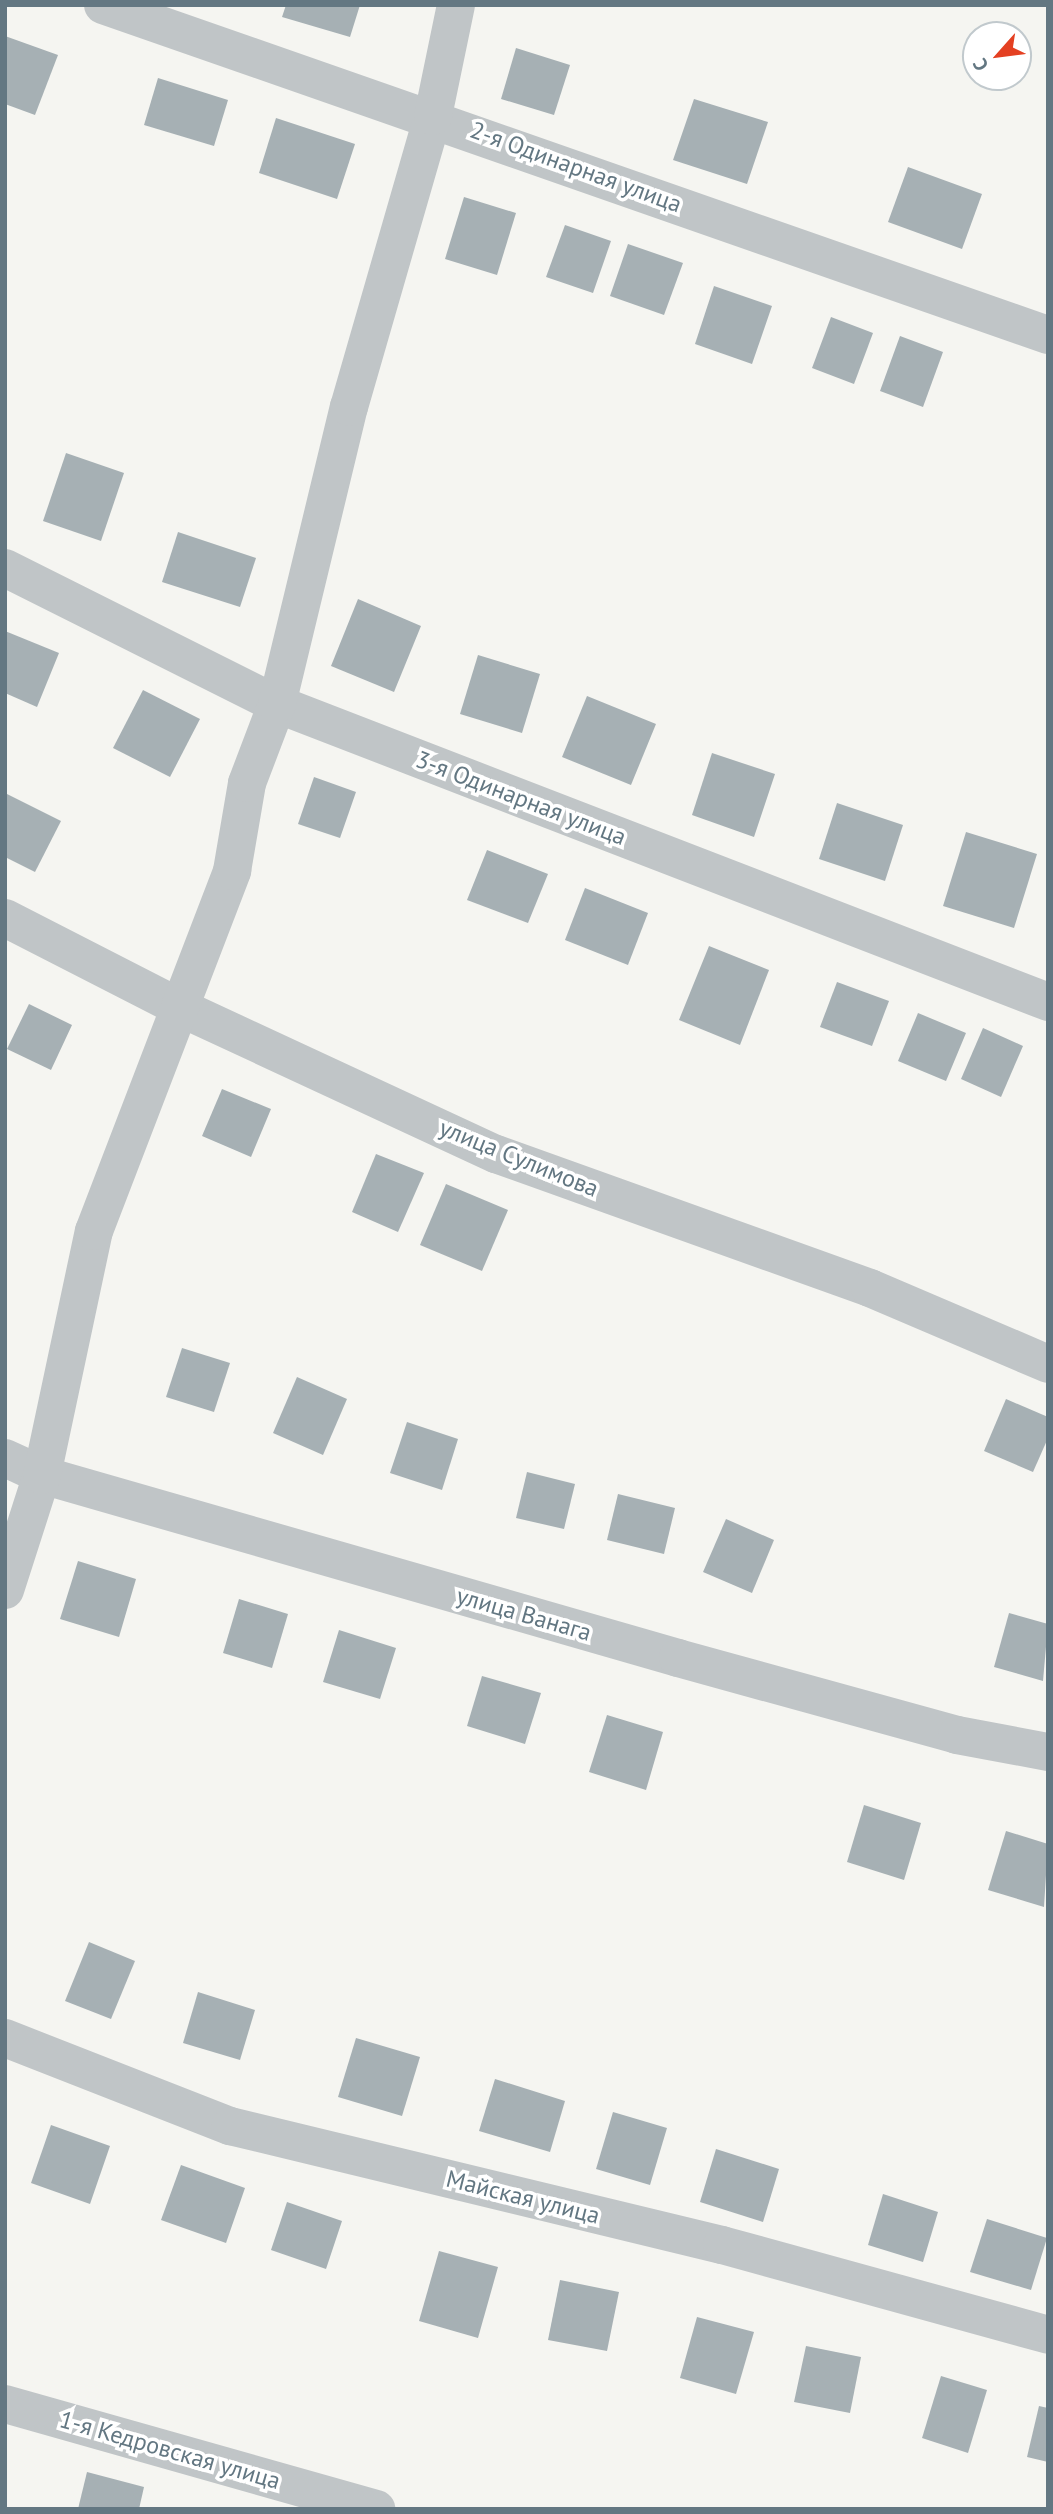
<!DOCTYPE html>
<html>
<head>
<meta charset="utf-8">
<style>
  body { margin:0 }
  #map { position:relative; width:1053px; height:2514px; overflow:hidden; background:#f5f5f1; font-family:"PT Sans",sans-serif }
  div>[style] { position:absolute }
  .building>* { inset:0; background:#a6b0b4 }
  .minor>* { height:38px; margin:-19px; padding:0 19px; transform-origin:19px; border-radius:19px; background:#c0c5c7 }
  span { translate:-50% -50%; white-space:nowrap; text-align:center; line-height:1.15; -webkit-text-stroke:7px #fff; paint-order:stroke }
  .street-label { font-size:24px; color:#637782 }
  .frame { position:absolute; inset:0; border:7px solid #637782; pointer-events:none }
  .north { position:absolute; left:962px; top:21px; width:70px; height:70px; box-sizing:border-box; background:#fff; border:2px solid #c1c9cd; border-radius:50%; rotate:242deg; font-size:19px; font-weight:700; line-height:28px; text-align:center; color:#637782 }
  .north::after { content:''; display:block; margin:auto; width:24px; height:32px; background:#e44022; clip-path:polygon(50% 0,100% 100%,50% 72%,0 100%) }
</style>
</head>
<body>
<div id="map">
  <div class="building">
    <div style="clip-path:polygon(286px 5px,360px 5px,350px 37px,282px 17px)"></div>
    <div style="clip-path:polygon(5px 36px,58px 55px,35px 115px,5px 104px)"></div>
    <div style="clip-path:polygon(516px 48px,570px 65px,554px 115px,501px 99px)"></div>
    <div style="clip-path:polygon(158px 78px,228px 100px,214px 146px,144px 125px)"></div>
    <div style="clip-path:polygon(694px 99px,768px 122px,747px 184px,673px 160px)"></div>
    <div style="clip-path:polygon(276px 118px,355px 144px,337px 199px,259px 173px)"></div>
    <div style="clip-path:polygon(908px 167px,982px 194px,962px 249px,888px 222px)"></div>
    <div style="clip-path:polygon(464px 197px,516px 213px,497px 275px,445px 259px)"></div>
    <div style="clip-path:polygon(565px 225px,611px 241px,593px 293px,546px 277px)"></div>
    <div style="clip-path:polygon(628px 244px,683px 263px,664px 315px,610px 296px)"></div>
    <div style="clip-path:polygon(714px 286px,772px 306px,752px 364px,695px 344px)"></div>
    <div style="clip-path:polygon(831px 317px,873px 333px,854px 384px,812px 368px)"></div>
    <div style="clip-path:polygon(900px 336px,943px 352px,923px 407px,880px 391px)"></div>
    <div style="clip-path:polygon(66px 453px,124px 473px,101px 541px,43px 521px)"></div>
    <div style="clip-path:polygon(178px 532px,256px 558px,240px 607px,162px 582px)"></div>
    <div style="clip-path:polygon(358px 599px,421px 626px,394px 692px,331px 666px)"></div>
    <div style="clip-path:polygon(5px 631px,59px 653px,37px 707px,5px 693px)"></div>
    <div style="clip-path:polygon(478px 655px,540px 674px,522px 733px,460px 714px)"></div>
    <div style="clip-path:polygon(143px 690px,200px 719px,170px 777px,113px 748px)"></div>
    <div style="clip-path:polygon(587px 696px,656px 724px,631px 785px,562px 757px)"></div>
    <div style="clip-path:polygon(712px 753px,775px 774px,754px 837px,692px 815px)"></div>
    <div style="clip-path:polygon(314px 777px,356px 792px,340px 838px,298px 824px)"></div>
    <div style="clip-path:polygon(5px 793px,61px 821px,35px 872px,5px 857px)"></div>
    <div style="clip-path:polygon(837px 803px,903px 825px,885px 881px,819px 859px)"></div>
    <div style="clip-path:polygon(966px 832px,1037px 854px,1014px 928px,943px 906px)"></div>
    <div style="clip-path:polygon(487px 850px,548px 874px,528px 923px,467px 900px)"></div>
    <div style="clip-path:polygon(585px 888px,648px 913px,628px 965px,565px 940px)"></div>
    <div style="clip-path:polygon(709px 946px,769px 970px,740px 1045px,679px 1020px)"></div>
    <div style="clip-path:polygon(837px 982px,889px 1001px,872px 1046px,820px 1027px)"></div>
    <div style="clip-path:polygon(29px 1004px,72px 1025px,51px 1070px,7px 1049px)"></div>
    <div style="clip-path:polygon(918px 1013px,966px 1033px,946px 1081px,898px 1061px)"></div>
    <div style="clip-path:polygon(983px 1028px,1023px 1046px,1001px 1097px,961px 1079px)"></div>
    <div style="clip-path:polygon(222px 1089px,271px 1109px,251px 1157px,202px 1136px)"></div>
    <div style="clip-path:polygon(376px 1154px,424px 1173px,398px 1232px,352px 1212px)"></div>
    <div style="clip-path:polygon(446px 1184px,508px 1210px,482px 1271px,420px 1245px)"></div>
    <div style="clip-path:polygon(182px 1348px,230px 1363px,214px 1412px,166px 1397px)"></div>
    <div style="clip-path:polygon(297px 1377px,347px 1399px,323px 1455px,273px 1433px)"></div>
    <div style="clip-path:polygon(1006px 1399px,1048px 1417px,1048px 1438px,1033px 1472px,984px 1451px)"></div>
    <div style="clip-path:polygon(407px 1422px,458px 1439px,442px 1490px,390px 1473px)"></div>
    <div style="clip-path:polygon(527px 1472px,575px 1484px,564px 1529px,516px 1518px)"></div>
    <div style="clip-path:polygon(618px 1494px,675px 1508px,664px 1554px,607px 1540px)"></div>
    <div style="clip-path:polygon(726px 1519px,774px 1540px,752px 1593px,703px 1572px)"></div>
    <div style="clip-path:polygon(78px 1561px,136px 1579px,119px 1637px,60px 1619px)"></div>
    <div style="clip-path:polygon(239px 1599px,288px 1614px,272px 1668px,223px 1653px)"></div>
    <div style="clip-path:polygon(1009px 1613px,1048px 1624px,1043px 1681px,994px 1667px)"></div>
    <div style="clip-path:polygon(339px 1630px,396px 1648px,380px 1699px,323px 1682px)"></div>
    <div style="clip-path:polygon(482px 1676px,541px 1693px,525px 1744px,467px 1726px)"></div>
    <div style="clip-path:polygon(607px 1715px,663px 1732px,646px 1790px,589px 1772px)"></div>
    <div style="clip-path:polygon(864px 1805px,921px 1823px,904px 1880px,847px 1862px)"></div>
    <div style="clip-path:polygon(1006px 1831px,1048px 1844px,1044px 1907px,988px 1890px)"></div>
    <div style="clip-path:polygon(89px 1942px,135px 1961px,111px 2019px,65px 2001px)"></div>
    <div style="clip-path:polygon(198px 1992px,255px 2010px,240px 2060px,183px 2043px)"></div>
    <div style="clip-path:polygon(356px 2038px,420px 2057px,402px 2116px,338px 2097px)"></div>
    <div style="clip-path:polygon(495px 2079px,565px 2101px,550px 2152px,479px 2131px)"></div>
    <div style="clip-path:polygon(613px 2112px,667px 2128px,650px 2185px,596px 2169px)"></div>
    <div style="clip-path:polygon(51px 2125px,110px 2146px,90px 2204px,31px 2183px)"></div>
    <div style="clip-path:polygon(716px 2149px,779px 2169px,763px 2222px,700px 2202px)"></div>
    <div style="clip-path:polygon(181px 2165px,245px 2188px,226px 2243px,161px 2220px)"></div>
    <div style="clip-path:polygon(883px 2194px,938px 2212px,923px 2262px,868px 2245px)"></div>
    <div style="clip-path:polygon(287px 2202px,342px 2221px,326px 2269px,271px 2250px)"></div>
    <div style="clip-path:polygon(987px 2219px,1047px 2238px,1031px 2290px,970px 2272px)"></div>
    <div style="clip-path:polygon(439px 2251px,498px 2267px,478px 2338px,419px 2321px)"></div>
    <div style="clip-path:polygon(560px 2280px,619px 2292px,607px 2351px,548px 2340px)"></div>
    <div style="clip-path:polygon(697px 2317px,754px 2332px,736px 2394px,680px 2378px)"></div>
    <div style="clip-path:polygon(806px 2346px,861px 2357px,850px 2413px,794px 2402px)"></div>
    <div style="clip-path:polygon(941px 2376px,987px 2390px,968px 2453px,922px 2438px)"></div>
    <div style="clip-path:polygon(1039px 2406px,1048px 2408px,1048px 2462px,1027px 2457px)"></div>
    <div style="clip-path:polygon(87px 2472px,144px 2487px,139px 2509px,78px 2509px)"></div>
  </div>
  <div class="minor">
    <div style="left:103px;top:5px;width:1001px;rotate:19.25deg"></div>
    <div style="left:5px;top:568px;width:304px;rotate:26.6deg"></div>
    <div style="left:277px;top:704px;width:827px;rotate:21.13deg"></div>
    <div style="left:5px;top:918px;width:200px;rotate:27.1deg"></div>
    <div style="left:183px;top:1009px;width:345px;rotate:24.9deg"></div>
    <div style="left:496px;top:1154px;width:397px;rotate:19.7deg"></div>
    <div style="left:870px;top:1288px;width:194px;rotate:23.1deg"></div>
    <div style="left:5px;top:1458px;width:41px;rotate:24.7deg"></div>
    <div style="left:42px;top:1475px;width:662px;rotate:16.05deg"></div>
    <div style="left:678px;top:1658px;width:289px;rotate:15.4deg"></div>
    <div style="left:957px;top:1735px;width:93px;rotate:10.6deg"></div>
    <div style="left:5px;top:1590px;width:121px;rotate:-72.2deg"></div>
    <div style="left:42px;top:1475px;width:249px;rotate:-78deg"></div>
    <div style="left:94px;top:1231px;width:386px;rotate:-69deg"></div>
    <div style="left:232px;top:871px;width:89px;rotate:-80.3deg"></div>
    <div style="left:247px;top:783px;width:85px;rotate:-69.2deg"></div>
    <div style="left:277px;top:704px;width:306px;rotate:-76.4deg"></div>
    <div style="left:349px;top:407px;width:303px;rotate:-73.9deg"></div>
    <div style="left:433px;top:116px;width:113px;rotate:-78.3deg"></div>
    <div style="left:5px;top:2038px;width:242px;rotate:21.4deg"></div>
    <div style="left:230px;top:2126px;width:506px;rotate:13.6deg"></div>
    <div style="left:722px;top:2245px;width:338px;rotate:15.4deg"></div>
    <div style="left:5px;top:2404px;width:386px;rotate:15.8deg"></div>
  </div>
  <div class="street-label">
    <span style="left:576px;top:167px;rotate:20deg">2-я Одинарная улица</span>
    <span style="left:521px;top:798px;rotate:21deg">3-я Одинарная улица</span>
    <span style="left:519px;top:1158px;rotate:22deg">улица Сулимова</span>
    <span style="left:524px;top:1614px;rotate:16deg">улица Ванага</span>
    <span style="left:523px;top:2197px;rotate:14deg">Майская улица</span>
    <span style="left:170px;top:2450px;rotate:16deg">1-я Кедровская улица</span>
  </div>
  <div class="frame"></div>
  <div class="north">С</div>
</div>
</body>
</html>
